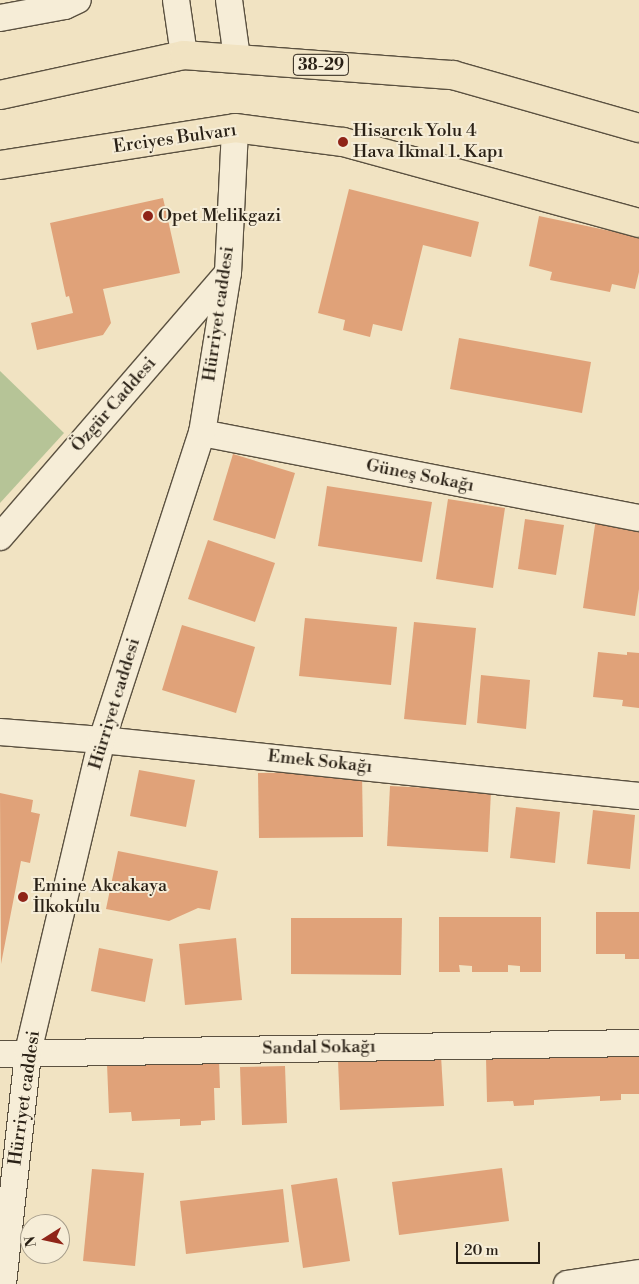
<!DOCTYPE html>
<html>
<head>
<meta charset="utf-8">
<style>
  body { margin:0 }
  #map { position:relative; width:639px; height:1284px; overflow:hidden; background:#f1e3c2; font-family:"Libre Bodoni",serif }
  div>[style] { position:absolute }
  .green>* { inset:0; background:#b6c497 }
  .building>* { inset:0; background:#e0a279 }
  .roads { filter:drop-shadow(1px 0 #5b5140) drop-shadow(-1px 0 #5b5140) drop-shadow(0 1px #5b5140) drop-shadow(0 -1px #5b5140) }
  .street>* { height:26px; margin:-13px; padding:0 13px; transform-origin:13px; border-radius:13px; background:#f6edd7 }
  .highway>* { height:28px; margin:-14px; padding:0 14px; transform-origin:14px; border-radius:14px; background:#f1e3c2 }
  .dots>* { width:14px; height:14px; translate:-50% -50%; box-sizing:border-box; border:2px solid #f6edd7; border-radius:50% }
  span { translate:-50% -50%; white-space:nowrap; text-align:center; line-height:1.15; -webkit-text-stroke:4px #f6edd7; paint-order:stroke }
  .shield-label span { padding:1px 4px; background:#f6edd7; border:1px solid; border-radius:4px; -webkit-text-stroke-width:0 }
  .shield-label { font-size:16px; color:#292015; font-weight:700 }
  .poi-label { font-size:18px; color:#292015 }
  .left { translate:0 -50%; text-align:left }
  .street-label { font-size:18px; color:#292015 }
  .north { position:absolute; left:20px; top:1214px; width:50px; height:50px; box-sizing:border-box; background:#f6edd7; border:1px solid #a49b89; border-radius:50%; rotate:260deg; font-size:14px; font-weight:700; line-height:20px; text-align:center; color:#292015 }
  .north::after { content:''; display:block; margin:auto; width:18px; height:22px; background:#8f2418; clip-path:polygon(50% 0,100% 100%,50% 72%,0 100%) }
  .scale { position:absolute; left:456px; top:1242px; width:84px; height:22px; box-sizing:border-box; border:2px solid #292015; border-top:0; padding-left:6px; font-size:15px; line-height:18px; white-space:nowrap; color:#292015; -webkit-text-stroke:4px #f6edd7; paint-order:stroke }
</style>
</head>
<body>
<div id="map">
  <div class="green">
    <div style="clip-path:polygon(0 371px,64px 433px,0 503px)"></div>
  </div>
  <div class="building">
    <div style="clip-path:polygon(349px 189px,479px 222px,471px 257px,423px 245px,402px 331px,373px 324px,370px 337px,343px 330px,345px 320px,318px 313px)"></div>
    <div style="clip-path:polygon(163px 198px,180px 273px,103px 289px,111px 323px,103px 335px,37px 350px,31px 323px,73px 313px,69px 296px,66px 297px,50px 223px)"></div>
    <div style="clip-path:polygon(539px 216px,639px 237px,639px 272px,635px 289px,612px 284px,610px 292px,550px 280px,552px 272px,529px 266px)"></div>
    <div style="clip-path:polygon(459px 338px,591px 362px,582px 413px,450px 389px)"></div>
    <div style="clip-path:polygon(233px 454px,295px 473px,275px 539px,213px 520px)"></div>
    <div style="clip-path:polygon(327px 486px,432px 502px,422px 562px,318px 546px)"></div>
    <div style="clip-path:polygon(448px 499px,505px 508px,493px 588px,436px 579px)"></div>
    <div style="clip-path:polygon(596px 518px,639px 525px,639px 589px,635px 616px,583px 608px)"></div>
    <div style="clip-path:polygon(525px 519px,564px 525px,556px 575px,518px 569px)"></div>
    <div style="clip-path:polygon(208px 540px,275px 563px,255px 622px,188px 599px)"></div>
    <div style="clip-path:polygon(305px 618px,397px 627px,391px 685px,299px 676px)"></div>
    <div style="clip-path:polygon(414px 622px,476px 628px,466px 725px,404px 719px)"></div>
    <div style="clip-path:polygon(182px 625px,255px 647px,236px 713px,162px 690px)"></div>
    <div style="clip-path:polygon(598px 652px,627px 655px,627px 652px,639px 653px,639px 708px,622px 706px,623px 700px,593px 697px)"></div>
    <div style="clip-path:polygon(481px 675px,530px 680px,526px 729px,477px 723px)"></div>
    <div style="clip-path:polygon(139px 770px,195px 780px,186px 827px,130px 816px)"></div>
    <div style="clip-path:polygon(362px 772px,363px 837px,259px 838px,258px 773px)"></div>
    <div style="clip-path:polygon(390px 786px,491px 791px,488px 852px,387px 846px)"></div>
    <div style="clip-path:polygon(0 793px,33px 800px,31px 812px,40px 814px,30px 863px,21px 861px,1px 964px)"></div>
    <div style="clip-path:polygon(516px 807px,560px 812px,555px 863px,510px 858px)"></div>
    <div style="clip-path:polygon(593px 810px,635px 815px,630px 869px,587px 864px)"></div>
    <div style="clip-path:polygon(118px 851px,218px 871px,210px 910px,198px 908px,169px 921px,106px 909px)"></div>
    <div style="clip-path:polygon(596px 912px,639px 912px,639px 959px,625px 959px,625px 954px,596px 954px)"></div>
    <div style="clip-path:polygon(439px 917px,541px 917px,541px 972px,520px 972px,520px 966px,508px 965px,508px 972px,472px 972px,472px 966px,459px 965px,460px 972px,439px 972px)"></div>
    <div style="clip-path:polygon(291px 918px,402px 918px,401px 975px,291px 974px)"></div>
    <div style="clip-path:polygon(236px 938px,242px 1000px,185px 1005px,179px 944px)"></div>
    <div style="clip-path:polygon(99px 948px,153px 959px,145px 1002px,91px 991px)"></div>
    <div style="clip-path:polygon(639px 1051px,639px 1094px,621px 1094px,621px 1100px,600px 1101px,600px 1096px,534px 1100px,534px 1105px,514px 1106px,513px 1101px,487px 1102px,486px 1058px)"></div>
    <div style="clip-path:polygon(441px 1056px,444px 1106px,340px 1110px,338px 1060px)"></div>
    <div style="clip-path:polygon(219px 1060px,220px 1088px,214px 1088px,215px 1120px,201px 1121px,201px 1125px,180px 1126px,180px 1119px,132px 1121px,131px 1112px,109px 1113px,107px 1064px)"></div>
    <div style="clip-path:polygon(285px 1066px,287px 1123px,242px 1125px,240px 1067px)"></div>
    <div style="clip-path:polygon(502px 1168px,509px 1221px,399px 1235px,392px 1182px)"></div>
    <div style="clip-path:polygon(92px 1169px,144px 1173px,135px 1266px,83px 1261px)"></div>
    <div style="clip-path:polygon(337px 1178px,350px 1261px,303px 1268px,291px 1185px)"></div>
    <div style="clip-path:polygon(283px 1189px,289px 1242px,186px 1254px,180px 1201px)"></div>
  </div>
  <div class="roads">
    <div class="street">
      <div style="left:176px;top:0;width:56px;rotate:81.7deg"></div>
      <div style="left:229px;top:0;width:59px;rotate:82.1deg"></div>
      <div style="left:0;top:18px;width:66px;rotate:-10.5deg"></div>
      <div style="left:65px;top:6px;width:14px;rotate:-25deg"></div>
      <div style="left:202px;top:433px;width:445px;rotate:11deg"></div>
      <div style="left:0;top:537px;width:347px;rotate:-49.2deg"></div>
      <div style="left:0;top:732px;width:102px;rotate:4.5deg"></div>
      <div style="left:102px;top:740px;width:540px;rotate:5.95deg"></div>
      <div style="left:0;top:1054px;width:639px;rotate:-0.99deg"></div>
      <div style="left:3px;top:1284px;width:233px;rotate:-83.8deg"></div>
      <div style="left:28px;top:1052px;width:321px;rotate:-76.7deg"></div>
      <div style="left:102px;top:740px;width:323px;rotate:-72deg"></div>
      <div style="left:202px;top:433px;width:162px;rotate:-80.8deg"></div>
      <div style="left:228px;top:273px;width:145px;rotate:-87.2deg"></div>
      <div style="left:567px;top:1284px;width:73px;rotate:-8.7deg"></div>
    </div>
    <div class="highway">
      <div style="left:0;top:95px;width:188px;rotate:-12.3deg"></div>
      <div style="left:184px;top:55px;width:270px;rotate:4.3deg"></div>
      <div style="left:453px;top:75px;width:193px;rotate:15.9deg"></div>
      <div style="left:0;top:165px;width:238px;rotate:-8.9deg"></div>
      <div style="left:235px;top:128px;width:109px;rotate:7.4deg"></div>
      <div style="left:343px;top:142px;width:307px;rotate:15.3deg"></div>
    </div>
  </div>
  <div class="dots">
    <div style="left:343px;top:142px;background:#8f2418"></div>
    <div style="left:148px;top:216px;background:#8f2418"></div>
    <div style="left:23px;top:897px;background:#8f2418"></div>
  </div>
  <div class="shield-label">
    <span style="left:321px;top:65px">38-29</span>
  </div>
  <div class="poi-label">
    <span class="left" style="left:353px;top:142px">Hisarcık Yolu 4<br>Hava İkmal 1. Kapı</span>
    <span class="left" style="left:158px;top:216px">Opet Melikgazi</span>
    <span class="left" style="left:33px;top:897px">Emine Akcakaya<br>İlkokulu</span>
  </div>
  <div class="street-label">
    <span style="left:175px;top:139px;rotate:-8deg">Erciyes Bulvarı</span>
    <span style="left:219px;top:314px;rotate:-82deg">Hürriyet caddesi</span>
    <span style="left:114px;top:405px;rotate:-49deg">Özgür Caddesi</span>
    <span style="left:420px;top:476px;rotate:11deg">Güneş Sokağı</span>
    <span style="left:115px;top:704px;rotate:-73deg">Hürriyet caddesi</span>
    <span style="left:320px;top:762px;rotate:6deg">Emek Sokağı</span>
    <span style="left:319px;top:1048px;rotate:-1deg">Sandal Sokağı</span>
    <span style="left:25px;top:1098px;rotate:-82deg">Hürriyet caddesi</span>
  </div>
  <div class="north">N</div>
  <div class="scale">20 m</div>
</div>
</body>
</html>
